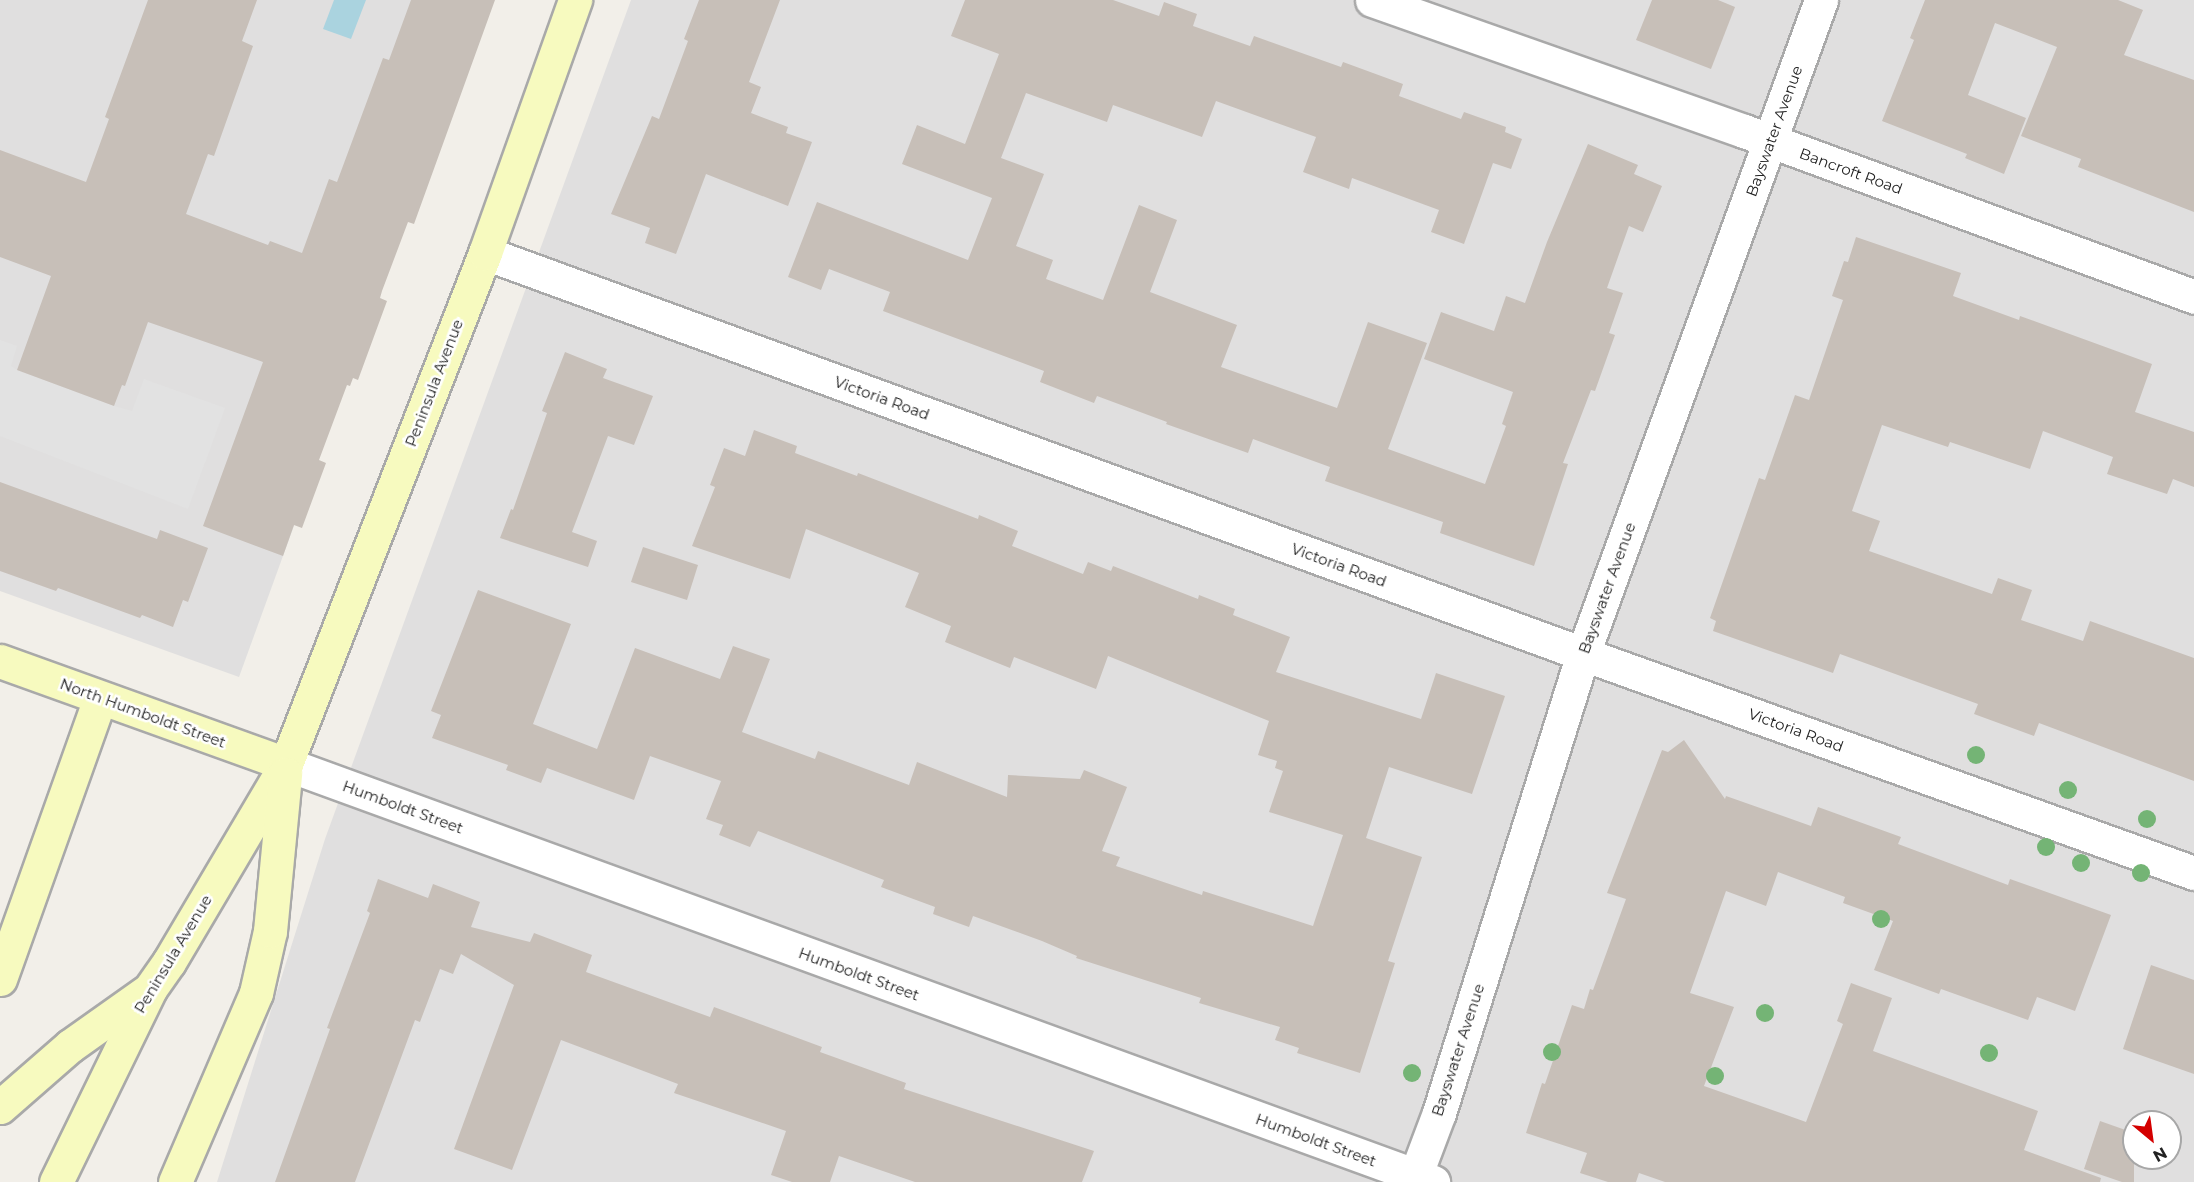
<!DOCTYPE html>
<html>
<head>
<meta charset="utf-8">
<style>
  body { margin:0 }
  #map { position:relative; width:2194px; height:1182px; overflow:hidden; background:#f2efe9; font-family:Montserrat,sans-serif }
  div>[style] { position:absolute }
  .residential>* { inset:0; background:#e0dfdf }
  .parking>* { inset:0; background:#e2e2e2 }
  .water>* { inset:0; background:#aad3df }
  .building>* { inset:0; background:#c7bfb8 }
  .roads { filter:drop-shadow(2px 0 #a9a9a9) drop-shadow(-2px 0 #a9a9a9) drop-shadow(0 2px #a9a9a9) drop-shadow(0 -2px #a9a9a9) }
  .street>* { height:33px; margin:-16.5px; padding:0 16.5px; transform-origin:16.5px; border-radius:16.5px; background:#fff }
  .secondary>* { height:33px; margin:-16.5px; padding:0 16.5px; transform-origin:16.5px; border-radius:16.5px; background:#f7fabf }
  .trees>* { width:18px; height:18px; margin:-9px; border-radius:50%; background:#74b475 }
  span { translate:-50% -50%; white-space:nowrap; text-align:center; line-height:1.15; -webkit-text-stroke:5px #fff; paint-order:stroke }
  .street-label { font-size:15px; color:#222 }
  .north { position:absolute; left:2122px; top:1110px; width:60px; height:60px; box-sizing:border-box; background:#fff; border:2px solid #a7a7a7; border-radius:50%; rotate:151deg; font-size:16px; font-weight:700; line-height:24px; text-align:center; color:#222 }
  .north::after { content:''; display:block; margin:auto; width:21px; height:27px; background:#d40000; clip-path:polygon(50% 0,100% 100%,50% 72%,0 100%) }
</style>
</head>
<body>
<div id="map">
  <div class="residential">
    <div style="clip-path:polygon(0 0,485px 0,239px 677px,0 591px)"></div>
    <div style="clip-path:polygon(evenodd,631px 0,2194px 0,2194px 1182px,217px 1182px,325px 839px,631px 0,2134px 1122px,2170px 1122px,2170px 1158px,2134px 1158px,2134px 1122px)"></div>
  </div>
  <div class="parking">
    <div style="clip-path:polygon(0 340px,17px 346px,11px 366px,17px 370px,114px 406px,132px 411px,144px 379px,225px 408px,188px 509px,0 436px)"></div>
  </div>
  <div class="water">
    <div style="clip-path:polygon(334px 0,366px 0,351px 39px,323px 29px)"></div>
  </div>
  <div class="building">
    <div style="clip-path:polygon(148px 0,257px 0,242px 41px,253px 46px,214px 156px,208px 154px,186px 214px,268px 245px,270px 241px,302px 253px,329px 179px,337px 182px,383px 58px,389px 60px,411px 0,495px 0,414px 224px,408px 222px,382px 291px,380px 298px,387px 301px,358px 380px,353px 378px,350px 386px,347px 385px,319px 460px,326px 463px,302px 528px,294px 525px,283px 556px,203px 526px,263px 362px,148px 322px,125px 386px,122px 385px,114px 406px,17px 370px,51px 276px,0 257px,0 150px,86px 182px,109px 119px,105px 117px)"></div>
    <div style="clip-path:polygon(699px 0,780px 0,749px 82px,761px 87px,751px 113px,788px 127px,786px 133px,812px 142px,788px 206px,706px 174px,676px 254px,645px 243px,650px 228px,611px 214px,652px 116px,659px 119px,688px 41px,684px 39px)"></div>
    <div style="clip-path:polygon(965px 0,1113px 0,1159px 16px,1164px 2px,1197px 14px,1193px 26px,1250px 46px,1254px 36px,1341px 67px,1343px 62px,1403px 84px,1399px 96px,1461px 119px,1464px 112px,1506px 127px,1505px 132px,1522px 139px,1511px 169px,1493px 163px,1464px 244px,1431px 232px,1439px 210px,1352px 178px,1349px 189px,1303px 172px,1316px 137px,1216px 101px,1202px 137px,1113px 105px,1107px 122px,1026px 93px,1001px 158px,1044px 174px,1016px 246px,1053px 260px,1046px 279px,1103px 300px,1139px 205px,1177px 220px,1150px 292px,1237px 325px,1221px 367px,1337px 408px,1368px 322px,1427px 343px,1388px 449px,1485px 484px,1506px 426px,1502px 424px,1513px 392px,1424px 359px,1441px 312px,1494px 331px,1506px 296px,1525px 303px,1547px 242px,1588px 144px,1638px 165px,1634px 174px,1662px 186px,1643px 232px,1629px 226px,1607px 288px,1623px 293px,1609px 333px,1615px 335px,1595px 391px,1591px 390px,1563px 463px,1568px 464px,1534px 566px,1440px 533px,1443px 522px,1325px 481px,1330px 467px,1253px 439px,1248px 453px,1166px 424px,1167px 422px,1097px 396px,1094px 403px,1040px 382px,1044px 371px,883px 311px,890px 292px,829px 269px,821px 290px,788px 277px,817px 202px,968px 260px,992px 198px,902px 164px,917px 125px,965px 144px,999px 54px,951px 36px)"></div>
    <div style="clip-path:polygon(1652px 0,1718px 0,1735px 7px,1711px 69px,1636px 40px)"></div>
    <div style="clip-path:polygon(1925px 0,2118px 0,2143px 10px,2124px 55px,2194px 80px,2194px 212px,2078px 167px,2081px 159px,2021px 136px,2057px 47px,1995px 23px,1968px 95px,2026px 118px,2004px 174px,1965px 158px,1967px 154px,1882px 121px,1914px 40px,1910px 38px)"></div>
    <div style="clip-path:polygon(1856px 237px,1961px 273px,1953px 296px,2019px 320px,2020px 316px,2152px 364px,2135px 412px,2194px 432px,2194px 487px,2173px 479px,2167px 494px,2107px 474px,2113px 457px,2043px 431px,2030px 469px,1950px 442px,1948px 447px,1882px 425px,1852px 511px,1880px 521px,1869px 551px,1992px 594px,1998px 578px,2032px 590px,2021px 620px,2083px 641px,2090px 621px,2194px 658px,2194px 781px,2039px 723px,2034px 736px,1974px 714px,1978px 704px,1840px 654px,1833px 673px,1713px 631px,1716px 621px,1710px 618px,1759px 478px,1765px 480px,1795px 395px,1809px 400px,1843px 300px,1832px 296px,1844px 261px,1848px 262px)"></div>
    <div style="clip-path:polygon(565px 352px,607px 369px,603px 378px,653px 396px,634px 445px,608px 436px,572px 532px,597px 541px,588px 567px,500px 538px,511px 509px,513px 510px,547px 413px,542px 411px)"></div>
    <div style="clip-path:polygon(754px 430px,797px 446px,795px 453px,857px 476px,858px 473px,978px 519px,979px 515px,1018px 531px,1012px 546px,1083px 574px,1088px 562px,1111px 571px,1113px 566px,1198px 599px,1199px 595px,1235px 609px,1233px 615px,1290px 637px,1276px 672px,1421px 719px,1436px 673px,1505px 696px,1472px 794px,1389px 767px,1366px 838px,1422px 857px,1388px 961px,1395px 963px,1360px 1073px,1297px 1053px,1299px 1048px,1275px 1040px,1280px 1027px,1199px 1003px,1201px 998px,1076px 958px,1077px 956px,1042px 941px,973px 916px,969px 927px,933px 914px,935px 907px,881px 887px,884px 880px,758px 831px,750px 847px,719px 835px,723px 825px,706px 819px,721px 781px,650px 756px,634px 800px,547px 768px,541px 783px,506px 770px,508px 765px,432px 738px,441px 715px,431px 711px,478px 590px,571px 624px,533px 724px,597px 749px,635px 648px,720px 679px,733px 646px,770px 659px,742px 732px,815px 759px,818px 751px,909px 785px,917px 762px,1007px 797px,1008px 775px,1080px 779px,1084px 770px,1127px 787px,1102px 851px,1120px 857px,1116px 866px,1202px 895px,1203px 891px,1313px 926px,1343px 835px,1269px 812px,1283px 771px,1275px 768px,1277px 761px,1258px 755px,1269px 721px,1108px 656px,1096px 689px,1014px 657px,1010px 668px,945px 642px,951px 626px,905px 607px,919px 573px,806px 529px,790px 579px,692px 546px,715px 487px,710px 485px,724px 448px,745px 456px)"></div>
    <div style="clip-path:polygon(0 482px,157px 539px,160px 530px,208px 548px,188px 602px,183px 600px,173px 627px,142px 615px,140px 618px,58px 588px,56px 591px,0 571px)"></div>
    <div style="clip-path:polygon(643px 547px,698px 565px,687px 600px,631px 582px)"></div>
    <div style="clip-path:polygon(1684px 740px,1725px 799px,1726px 796px,1811px 826px,1818px 807px,1901px 837px,1898px 844px,2008px 885px,2010px 879px,2111px 915px,2075px 1011px,2037px 997px,2028px 1020px,1941px 989px,1939px 994px,1874px 970px,1893px 921px,1843px 903px,1845px 897px,1778px 872px,1766px 906px,1726px 891px,1690px 993px,1734px 1007px,1704px 1086px,1806px 1122px,1843px 1024px,1837px 1021px,1851px 983px,1892px 998px,1873px 1051px,2038px 1111px,2024px 1150px,2101px 1178px,2100px 1182px,1665px 1182px,1639px 1173px,1636px 1182px,1608px 1182px,1580px 1173px,1587px 1153px,1526px 1133px,1542px 1083px,1545px 1084px,1572px 1005px,1584px 1009px,1590px 989px,1593px 990px,1626px 899px,1607px 893px,1662px 750px,1668px 752px)"></div>
    <div style="clip-path:polygon(378px 879px,428px 898px,433px 884px,480px 902px,471px 927px,530px 942px,534px 933px,592px 955px,586px 972px,710px 1017px,714px 1007px,822px 1047px,820px 1052px,906px 1083px,904px 1089px,1094px 1151px,1082px 1182px,915px 1182px,839px 1156px,830px 1182px,792px 1182px,771px 1175px,786px 1131px,674px 1093px,678px 1084px,561px 1040px,512px 1170px,454px 1149px,514px 985px,461px 954px,453px 974px,440px 969px,420px 1022px,415px 1020px,355px 1182px,275px 1182px,330px 1029px,327px 1028px,370px 913px,367px 911px)"></div>
    <div style="clip-path:polygon(2151px 965px,2194px 980px,2194px 1074px,2123px 1049px)"></div>
    <div style="clip-path:polygon(2100px 1121px,2134px 1133px,2134px 1182px,2122px 1182px,2084px 1169px)"></div>
  </div>
  <div class="roads">
    <div class="street">
      <div style="left:1372px;top:0;width:394px;rotate:19.4deg"></div>
      <div style="left:1744px;top:131px;width:480px;rotate:20.2deg"></div>
      <div style="left:485px;top:253px;width:1169px;rotate:20.06deg"></div>
      <div style="left:1583px;top:654px;width:649px;rotate:19.72deg"></div>
      <div style="left:286px;top:764px;width:1221px;rotate:20.02deg"></div>
      <div style="left:1413px;top:1182px;width:74px;rotate:-69.4deg"></div>
      <div style="left:1439px;top:1113px;width:481px;rotate:-72.6deg"></div>
      <div style="left:1583px;top:654px;width:696px;rotate:-70deg"></div>
    </div>
    <div class="secondary">
      <div style="left:0;top:661px;width:304px;rotate:19.8deg"></div>
      <div style="left:0;top:979px;width:298px;rotate:-70.4deg"></div>
      <div style="left:0;top:1107px;width:93px;rotate:-41.1deg"></div>
      <div style="left:70px;top:1046px;width:93px;rotate:-35.4deg"></div>
      <div style="left:56px;top:1182px;width:215px;rotate:-64deg"></div>
      <div style="left:150px;top:989px;width:33px;rotate:-55deg"></div>
      <div style="left:169px;top:962px;width:230px;rotate:-59.4deg"></div>
      <div style="left:286px;top:764px;width:548px;rotate:-68.72deg"></div>
      <div style="left:485px;top:253px;width:269px;rotate:-70.4deg"></div>
      <div style="left:175px;top:1182px;width:206px;rotate:-66.8deg"></div>
      <div style="left:256px;top:993px;width:64px;rotate:-77.3deg"></div>
      <div style="left:270px;top:931px;width:158px;rotate:-84.5deg"></div>
    </div>
  </div>
  <div class="trees">
    <div style="left:1976px;top:755px"></div>
    <div style="left:2068px;top:790px"></div>
    <div style="left:2147px;top:819px"></div>
    <div style="left:2046px;top:847px"></div>
    <div style="left:2081px;top:863px"></div>
    <div style="left:2141px;top:873px"></div>
    <div style="left:1881px;top:919px"></div>
    <div style="left:1765px;top:1013px"></div>
    <div style="left:1552px;top:1052px"></div>
    <div style="left:1989px;top:1053px"></div>
    <div style="left:1412px;top:1073px"></div>
    <div style="left:1715px;top:1076px"></div>
  </div>
  <div class="street-label">
    <span style="left:1774px;top:131px;rotate:-70deg">Bayswater Avenue</span>
    <span style="left:1851px;top:171px;rotate:20deg">Bancroft Road</span>
    <span style="left:434px;top:383px;rotate:-69deg">Peninsula Avenue</span>
    <span style="left:882px;top:398px;rotate:20deg">Victoria Road</span>
    <span style="left:1339px;top:565px;rotate:20deg">Victoria Road</span>
    <span style="left:1607px;top:588px;rotate:-70deg">Bayswater Avenue</span>
    <span style="left:143px;top:713px;rotate:20deg">North Humboldt Street</span>
    <span style="left:1796px;top:730px;rotate:20deg">Victoria Road</span>
    <span style="left:403px;top:807px;rotate:20deg">Humboldt Street</span>
    <span style="left:173px;top:954px;rotate:-59deg">Peninsula Avenue</span>
    <span style="left:859px;top:974px;rotate:20deg">Humboldt Street</span>
    <span style="left:1458px;top:1050px;rotate:-72deg">Bayswater Avenue</span>
    <span style="left:1316px;top:1140px;rotate:20deg">Humboldt Street</span>
  </div>
  <div class="north">N</div>
</div>
</body>
</html>
